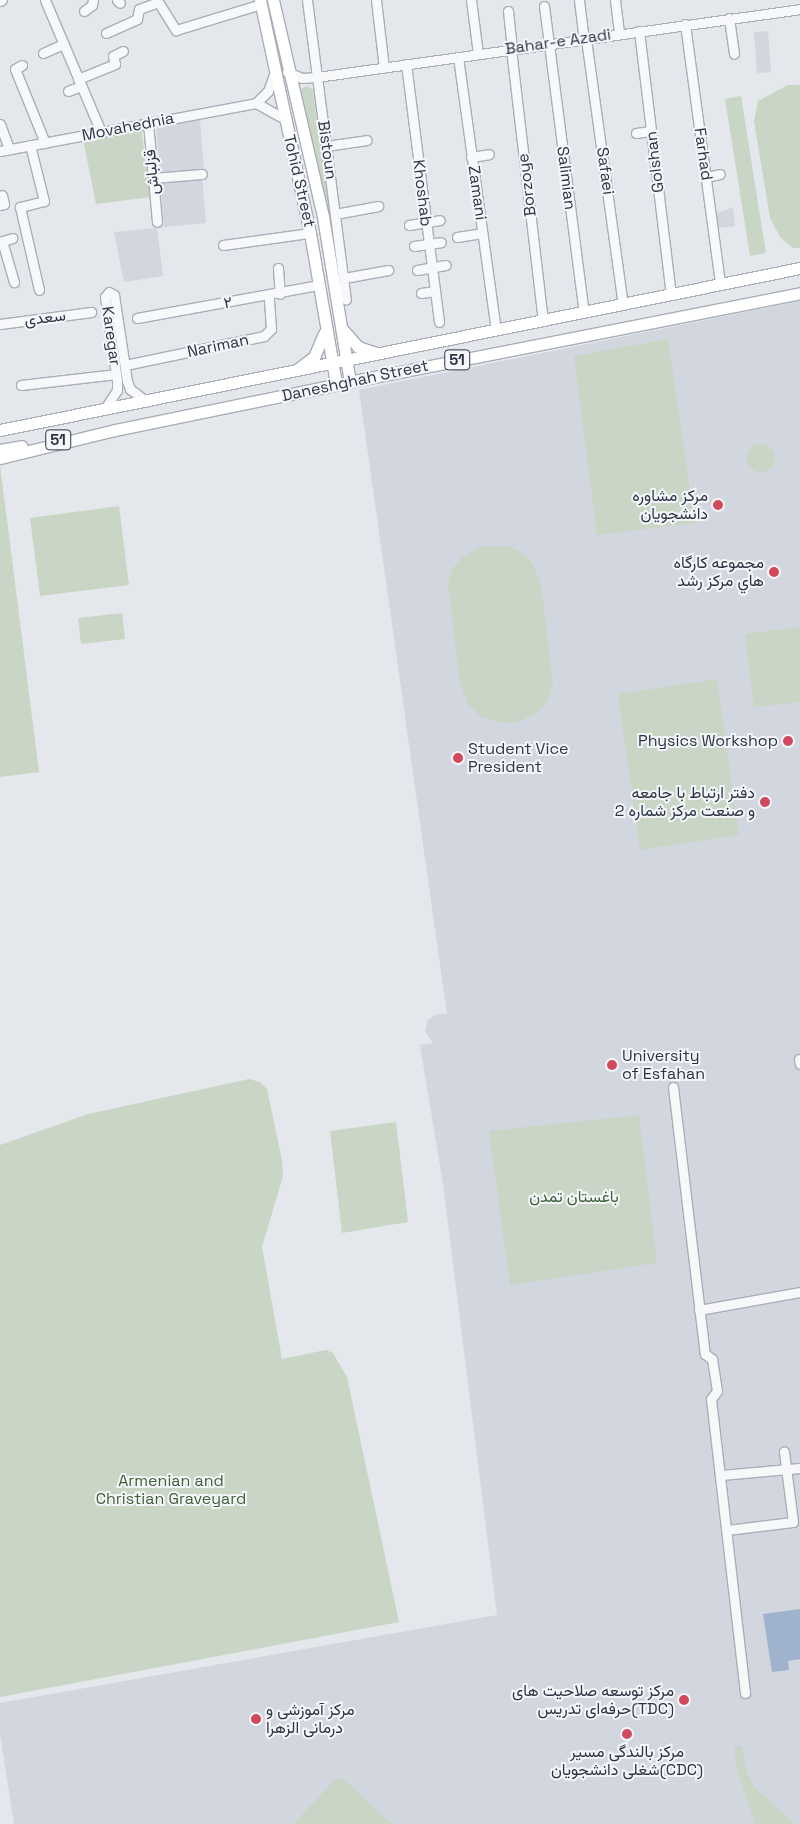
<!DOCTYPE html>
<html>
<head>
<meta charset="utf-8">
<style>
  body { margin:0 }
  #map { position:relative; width:800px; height:1824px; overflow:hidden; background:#e4e7ec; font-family:"Space Grotesk",Vazirmatn,sans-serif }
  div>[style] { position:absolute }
  .built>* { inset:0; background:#d2d6de }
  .green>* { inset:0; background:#c9d6c5 }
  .round { border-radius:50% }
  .water>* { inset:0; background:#9fb4cc }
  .roads { filter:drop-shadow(1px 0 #a9aeb7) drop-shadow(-1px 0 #a9aeb7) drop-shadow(0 1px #a9aeb7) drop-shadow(0 -1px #a9aeb7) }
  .minor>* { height:9px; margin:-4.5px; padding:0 4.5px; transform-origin:4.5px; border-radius:4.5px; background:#f7f8fa }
  .major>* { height:11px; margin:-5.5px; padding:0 5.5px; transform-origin:5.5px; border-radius:5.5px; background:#fff }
  .dots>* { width:14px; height:14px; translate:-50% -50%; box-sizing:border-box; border:2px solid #f4f6f9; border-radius:50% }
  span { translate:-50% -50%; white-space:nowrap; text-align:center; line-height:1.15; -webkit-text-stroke:4px #f4f6f9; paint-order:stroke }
  .shield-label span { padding:1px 4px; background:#f4f6f9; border:1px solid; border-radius:4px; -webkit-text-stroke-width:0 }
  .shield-label { font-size:15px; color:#2b3445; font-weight:700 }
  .street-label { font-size:16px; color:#2b3445 }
  .poi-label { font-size:16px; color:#2b3445 }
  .right { translate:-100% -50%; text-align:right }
  .left { translate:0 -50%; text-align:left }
  .park-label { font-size:16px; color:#3f6138 }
</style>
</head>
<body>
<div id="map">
  <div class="built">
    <div style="clip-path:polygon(768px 31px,771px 72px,757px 73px,754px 32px)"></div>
    <div style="clip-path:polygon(200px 120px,204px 170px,160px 174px,156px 126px)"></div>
    <div style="clip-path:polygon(202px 176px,206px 223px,164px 227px,160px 179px)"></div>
    <div style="clip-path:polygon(733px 207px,735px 226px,717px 228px,715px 214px)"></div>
    <div style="clip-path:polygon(157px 228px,163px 276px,124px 282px,114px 232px)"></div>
    <div style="clip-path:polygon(800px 301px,800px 1824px,14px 1824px,0 1734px,0 1703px,497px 1615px,443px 1184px,420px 1045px,433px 1043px,425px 1031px,428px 1020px,437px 1014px,447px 1014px,359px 390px)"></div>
  </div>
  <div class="green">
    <div style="clip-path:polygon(788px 85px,800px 85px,800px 248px,793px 248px,780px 237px,770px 218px,754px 121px,758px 101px)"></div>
    <div style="clip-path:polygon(307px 86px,313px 90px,338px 278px,299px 90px)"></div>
    <div style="clip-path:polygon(741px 96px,766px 253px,750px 256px,725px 99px)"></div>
    <div style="clip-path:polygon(141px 128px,151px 197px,96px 204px,83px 139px)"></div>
    <div style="clip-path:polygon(668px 339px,695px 523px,597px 535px,574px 356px)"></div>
    <div class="round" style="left:747px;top:444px;width:28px;height:28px"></div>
    <div style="clip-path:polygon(0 465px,39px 772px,0 777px)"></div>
    <div style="clip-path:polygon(119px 506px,129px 585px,40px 596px,30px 518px)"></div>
    <div style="clip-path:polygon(483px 546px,507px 546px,521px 552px,532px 563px,541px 584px,553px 685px,548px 700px,538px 712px,518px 722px,502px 723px,480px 716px,469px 705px,460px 684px,448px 583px,453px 568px,463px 556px)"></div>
    <div style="clip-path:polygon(122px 613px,125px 639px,81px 644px,78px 618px)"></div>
    <div style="clip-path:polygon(800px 627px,800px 702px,754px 707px,745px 634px)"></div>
    <div style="clip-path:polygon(717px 679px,739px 835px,640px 850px,618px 694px)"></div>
    <div style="clip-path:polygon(249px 1079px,260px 1082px,267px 1089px,282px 1160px,283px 1176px,262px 1247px,282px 1359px,326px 1350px,333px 1353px,347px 1377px,399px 1622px,0 1697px,0 1145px,88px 1114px)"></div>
    <div style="clip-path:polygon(639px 1115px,657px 1263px,510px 1285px,489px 1131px)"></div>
    <div style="clip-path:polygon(396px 1122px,408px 1222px,342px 1233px,330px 1131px)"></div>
    <div style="clip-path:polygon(742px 1746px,746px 1770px,754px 1787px,795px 1824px,755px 1824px,738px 1773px,734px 1747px)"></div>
    <div style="clip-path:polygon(336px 1779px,343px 1779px,392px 1824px,293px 1824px)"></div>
  </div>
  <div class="water">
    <div style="clip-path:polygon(800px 1609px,800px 1659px,788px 1661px,789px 1670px,772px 1672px,763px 1614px)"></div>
  </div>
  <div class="roads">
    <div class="minor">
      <div style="left:45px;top:0;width:143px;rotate:67deg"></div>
      <div style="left:117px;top:0;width:4px;rotate:45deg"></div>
      <div style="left:157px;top:0;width:36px;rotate:58deg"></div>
      <div style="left:176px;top:30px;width:89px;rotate:-17deg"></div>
      <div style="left:307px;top:0;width:302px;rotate:82.6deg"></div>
      <div style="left:376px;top:0;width:68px;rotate:83.3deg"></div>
      <div style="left:471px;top:0;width:54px;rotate:82.6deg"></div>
      <div style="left:579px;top:0;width:39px;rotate:83deg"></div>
      <div style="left:615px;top:0;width:34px;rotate:83deg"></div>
      <div style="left:0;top:1px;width:2px;rotate:-27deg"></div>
      <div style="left:544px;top:6px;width:309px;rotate:82.6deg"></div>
      <div style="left:84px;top:11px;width:10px;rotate:-37deg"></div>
      <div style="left:92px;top:5px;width:5px;rotate:-79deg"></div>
      <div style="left:508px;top:11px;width:38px;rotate:84deg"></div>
      <div style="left:729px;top:18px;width:36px;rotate:82deg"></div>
      <div style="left:685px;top:24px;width:262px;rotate:82.3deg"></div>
      <div style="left:639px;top:31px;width:265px;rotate:83.1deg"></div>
      <div style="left:106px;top:33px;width:34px;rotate:-24deg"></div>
      <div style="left:137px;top:19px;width:10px;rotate:-79deg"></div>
      <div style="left:139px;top:9px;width:20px;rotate:-20deg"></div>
      <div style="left:586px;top:39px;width:268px;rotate:82.1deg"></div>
      <div style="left:511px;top:49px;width:273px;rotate:83.3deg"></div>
      <div style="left:43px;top:53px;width:22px;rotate:-24deg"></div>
      <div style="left:458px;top:57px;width:276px;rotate:82.1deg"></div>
      <div style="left:406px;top:64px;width:260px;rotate:82.7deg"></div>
      <div style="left:22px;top:65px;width:8px;rotate:150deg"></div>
      <div style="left:15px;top:69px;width:80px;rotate:67.9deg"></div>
      <div style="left:287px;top:72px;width:16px;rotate:22deg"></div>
      <div style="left:302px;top:78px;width:15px;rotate:-4deg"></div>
      <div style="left:317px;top:77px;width:488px;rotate:-8deg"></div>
      <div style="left:78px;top:79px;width:40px;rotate:-22deg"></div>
      <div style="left:115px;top:64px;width:8px;rotate:-104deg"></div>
      <div style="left:113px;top:56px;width:11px;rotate:-27deg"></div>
      <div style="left:68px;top:91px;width:14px;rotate:-21deg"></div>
      <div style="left:256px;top:103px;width:17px;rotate:-45deg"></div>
      <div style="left:268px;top:91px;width:20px;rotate:-70deg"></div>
      <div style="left:256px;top:103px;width:33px;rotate:29deg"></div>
      <div style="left:148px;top:123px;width:99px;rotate:84.8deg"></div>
      <div style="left:0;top:124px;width:27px;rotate:70deg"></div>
      <div style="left:636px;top:133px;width:15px;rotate:-8deg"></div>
      <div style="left:30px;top:145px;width:58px;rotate:76deg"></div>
      <div style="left:44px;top:201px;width:25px;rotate:166deg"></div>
      <div style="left:20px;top:207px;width:85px;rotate:77.1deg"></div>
      <div style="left:326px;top:146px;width:41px;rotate:-8.3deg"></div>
      <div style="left:0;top:151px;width:260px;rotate:-10.6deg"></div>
      <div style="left:471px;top:157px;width:18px;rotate:-9deg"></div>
      <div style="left:706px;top:177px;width:14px;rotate:-12deg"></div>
      <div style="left:153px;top:178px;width:49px;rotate:-4.7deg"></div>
      <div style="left:0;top:205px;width:4px;rotate:-14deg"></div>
      <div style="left:4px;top:204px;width:9px;rotate:-103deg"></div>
      <div style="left:335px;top:214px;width:44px;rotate:-10.5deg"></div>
      <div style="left:409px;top:225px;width:31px;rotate:-9deg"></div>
      <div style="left:457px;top:237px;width:25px;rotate:-9deg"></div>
      <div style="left:2px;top:241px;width:43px;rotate:73.7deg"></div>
      <div style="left:0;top:242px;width:13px;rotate:-18deg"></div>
      <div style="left:223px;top:245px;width:88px;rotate:-7.9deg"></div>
      <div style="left:414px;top:246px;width:27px;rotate:-8deg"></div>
      <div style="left:278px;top:268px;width:26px;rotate:86deg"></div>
      <div style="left:417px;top:270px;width:29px;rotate:-10deg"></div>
      <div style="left:344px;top:278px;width:45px;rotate:-10.3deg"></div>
      <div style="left:421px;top:293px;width:14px;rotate:-8deg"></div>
      <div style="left:137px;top:318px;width:185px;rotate:-10.3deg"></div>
      <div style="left:0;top:324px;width:92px;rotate:-7.5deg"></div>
      <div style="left:130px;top:364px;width:137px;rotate:-11.8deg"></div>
      <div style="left:264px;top:336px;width:10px;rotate:-45deg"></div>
      <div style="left:271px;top:329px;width:32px;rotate:-94deg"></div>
      <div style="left:21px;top:385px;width:96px;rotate:-6.6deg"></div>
      <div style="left:104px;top:410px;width:24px;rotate:-57deg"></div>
      <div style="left:117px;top:390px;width:9px;rotate:-90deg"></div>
      <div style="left:117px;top:381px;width:85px;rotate:-98.1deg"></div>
      <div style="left:105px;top:297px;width:6px;rotate:-51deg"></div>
      <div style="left:109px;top:292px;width:6px;rotate:31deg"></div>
      <div style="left:114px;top:295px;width:87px;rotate:81.4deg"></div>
      <div style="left:127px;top:381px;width:9px;rotate:69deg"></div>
      <div style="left:130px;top:389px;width:21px;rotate:37deg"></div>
      <div style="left:799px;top:1059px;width:5px;rotate:79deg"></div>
      <div style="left:673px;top:1087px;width:269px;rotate:83.2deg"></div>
      <div style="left:705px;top:1354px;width:9px;rotate:36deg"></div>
      <div style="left:712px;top:1359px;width:32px;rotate:81deg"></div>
      <div style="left:717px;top:1391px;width:10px;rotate:127deg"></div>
      <div style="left:711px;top:1399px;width:296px;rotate:83.4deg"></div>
      <div style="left:699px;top:1310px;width:103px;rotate:-10.1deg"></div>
      <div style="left:721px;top:1475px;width:79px;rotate:-5.1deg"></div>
      <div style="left:727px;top:1530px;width:66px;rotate:-6.9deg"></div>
      <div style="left:793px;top:1522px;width:71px;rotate:-97.3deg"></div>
    </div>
    <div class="major">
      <div style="left:260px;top:0;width:238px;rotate:77.9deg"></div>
      <div style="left:310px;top:233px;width:153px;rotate:80.2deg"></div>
      <div style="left:273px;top:0;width:223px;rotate:77deg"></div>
      <div style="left:323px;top:217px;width:166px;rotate:80.7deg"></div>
      <div style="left:342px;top:329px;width:24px;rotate:48deg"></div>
      <div style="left:358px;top:347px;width:20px;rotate:18deg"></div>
      <div style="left:298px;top:369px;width:20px;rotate:-37deg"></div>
      <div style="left:314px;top:357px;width:26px;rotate:-67deg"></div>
      <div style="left:0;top:430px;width:816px;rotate:-11.45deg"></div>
      <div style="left:0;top:450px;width:22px;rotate:-10deg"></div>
      <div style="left:0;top:458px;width:118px;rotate:-13.7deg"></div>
      <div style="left:115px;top:430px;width:233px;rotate:-11.6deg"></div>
      <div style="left:343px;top:383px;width:466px;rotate:-11.1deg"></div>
    </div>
  </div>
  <div class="dots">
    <div style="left:718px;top:505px;background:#d1495b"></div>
    <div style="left:774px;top:572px;background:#d1495b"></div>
    <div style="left:788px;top:741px;background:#d1495b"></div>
    <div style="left:458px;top:758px;background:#d1495b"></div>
    <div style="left:765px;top:802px;background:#d1495b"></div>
    <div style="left:612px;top:1065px;background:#d1495b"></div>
    <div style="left:684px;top:1700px;background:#d1495b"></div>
    <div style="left:256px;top:1719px;background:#d1495b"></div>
    <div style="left:627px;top:1734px;background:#d1495b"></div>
  </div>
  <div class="shield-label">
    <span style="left:457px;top:360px">51</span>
    <span style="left:58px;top:440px">51</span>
  </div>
  <div class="street-label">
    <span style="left:558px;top:42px;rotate:-8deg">Bahar-e Azadi</span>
    <span style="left:128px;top:127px;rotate:-11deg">Movahednia</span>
    <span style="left:327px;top:150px;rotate:82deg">Bistoun</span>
    <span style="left:703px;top:154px;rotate:82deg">Farhad</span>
    <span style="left:655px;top:162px;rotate:-97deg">Golshan</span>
    <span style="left:605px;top:171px;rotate:82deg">Safaei</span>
    <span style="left:152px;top:172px;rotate:-95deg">قزلباش</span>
    <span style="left:566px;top:178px;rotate:83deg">Salimian</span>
    <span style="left:299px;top:181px;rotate:77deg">Tohid Street</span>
    <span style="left:527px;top:185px;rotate:-97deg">Borzoye</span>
    <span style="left:422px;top:193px;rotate:83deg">Khoshab</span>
    <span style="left:477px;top:193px;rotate:82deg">Zamani</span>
    <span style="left:228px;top:303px;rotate:-9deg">۲</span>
    <span style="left:45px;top:318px;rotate:-7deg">سعدی</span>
    <span style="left:111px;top:336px;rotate:82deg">Karegar</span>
    <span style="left:218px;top:346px;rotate:-12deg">Nariman</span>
    <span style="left:355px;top:381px;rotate:-12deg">Daneshghah Street</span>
  </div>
  <div class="poi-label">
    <span class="right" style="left:708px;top:505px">مرکز مشاوره<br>دانشجویان</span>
    <span class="right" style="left:764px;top:572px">مجموعه کارگاه<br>هاي مرکز رشد</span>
    <span class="right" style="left:778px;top:741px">Physics Workshop</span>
    <span class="left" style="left:468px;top:758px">Student Vice<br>President</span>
    <span class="right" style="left:755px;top:802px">دفتر ارتباط با جامعه<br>و صنعت مرکز شماره 2</span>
    <span class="left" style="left:622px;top:1065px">University<br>of Esfahan</span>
    <span class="right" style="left:674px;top:1700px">مرکز توسعه صلاحیت های<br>حرفه‌ای تدریس(TDC)</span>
    <span class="left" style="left:266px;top:1719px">مرکز آموزشی و<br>درمانی الزهرا</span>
    <span style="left:627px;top:1761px">مرکز بالندگی مسیر<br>شغلی دانشجویان(CDC)</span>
  </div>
  <div class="park-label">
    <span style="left:574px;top:1197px">باغستان تمدن</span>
    <span style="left:171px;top:1490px">Armenian and<br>Christian Graveyard</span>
  </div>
</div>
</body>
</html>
